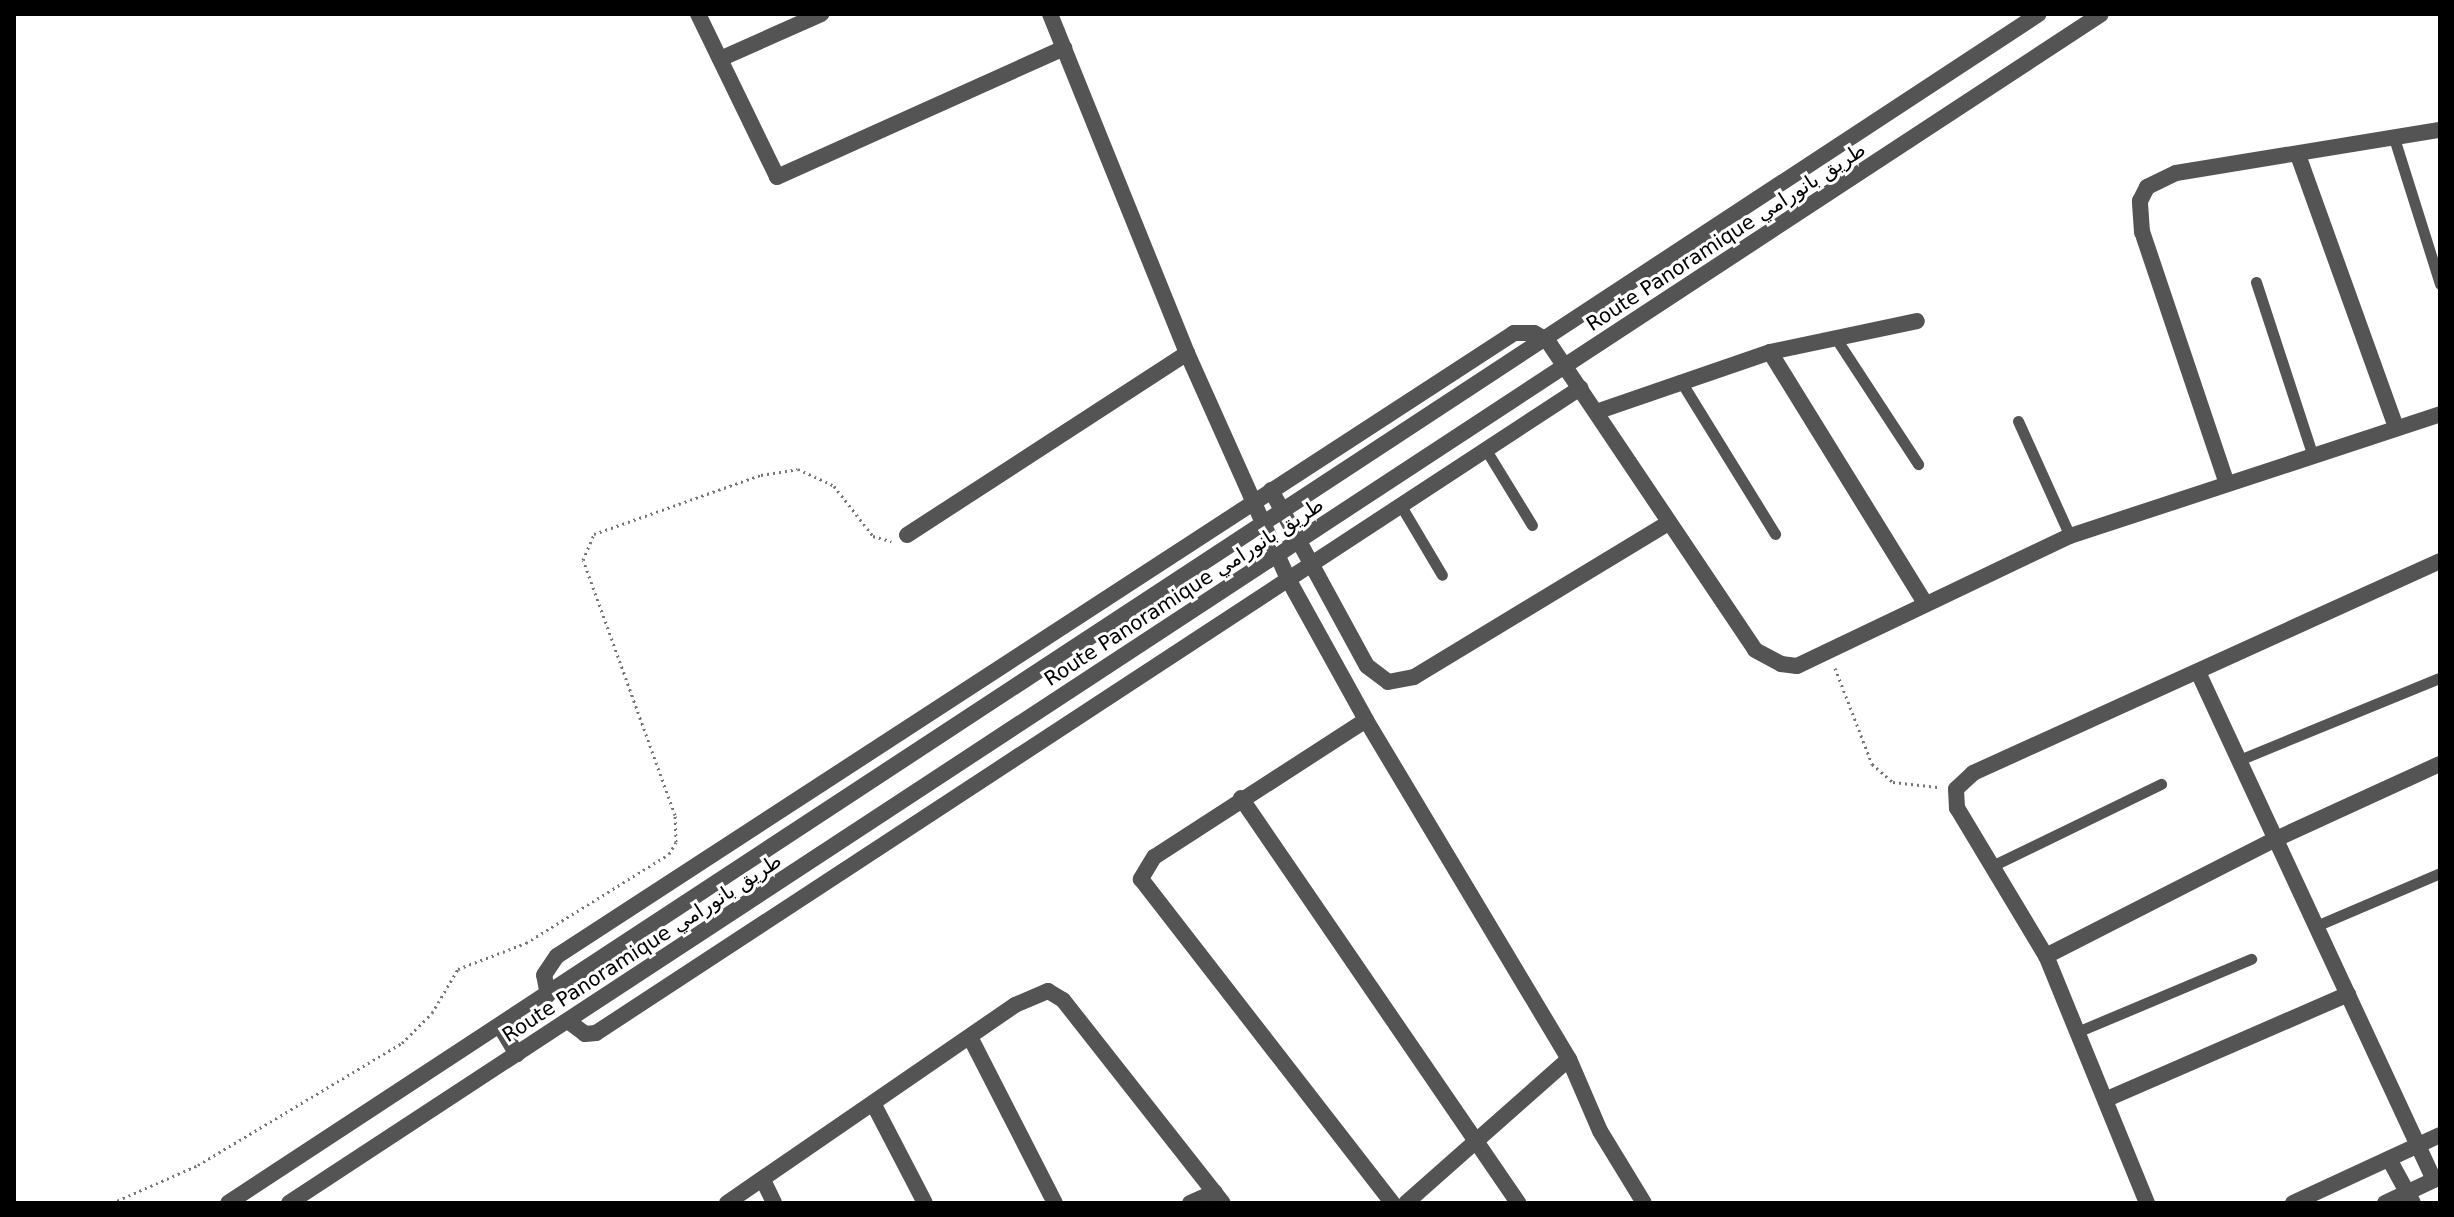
<!DOCTYPE html>
<html>
<head>
<meta charset="utf-8">
<style>
  body { margin:0 }
  #map { position:relative; width:2454px; height:1217px; overflow:hidden; background:#fff; font-family:"DejaVu Sans",Vazirmatn,sans-serif }
  div>[style] { position:absolute }
  .path>* { height:3px; margin-top:-1.5px; transform-origin:0; background:repeating-linear-gradient(90deg,#767676 0 2px,transparent 0 6px) }
  .service>* { height:11px; margin:-5.5px; padding:0 5.5px; transform-origin:5.5px; border-radius:5.5px; background:#545454 }
  .minor>* { height:16px; margin:-8px; padding:0 8px; transform-origin:8px; border-radius:8px; background:#545454 }
  .tertiary>* { height:16px; margin:-8px; padding:0 8px; transform-origin:8px; border-radius:8px; background:#545454 }
  span { translate:-50% -50%; white-space:nowrap; text-align:center; line-height:1.15; -webkit-text-stroke:6px #fff; paint-order:stroke }
  .street-label { font-size:20px; color:#000 }
  .frame { position:absolute; inset:0; border:16px solid #000; pointer-events:none }
</style>
</head>
<body>
<div id="map">
  <div class="path">
    <div style="left:1835px;top:668px;width:103px;rotate:68.9deg"></div>
    <div style="left:1872px;top:764px;width:28px;rotate:41deg"></div>
    <div style="left:1893px;top:782px;width:45px;rotate:6.3deg"></div>
    <div style="left:112px;top:1203px;width:94px;rotate:-23.8deg"></div>
    <div style="left:198px;top:1165px;width:238px;rotate:-30.9deg"></div>
    <div style="left:402px;top:1043px;width:42px;rotate:-45deg"></div>
    <div style="left:432px;top:1013px;width:51px;rotate:-59.4deg"></div>
    <div style="left:458px;top:969px;width:73px;rotate:-20.9deg"></div>
    <div style="left:526px;top:943px;width:168px;rotate:-31.9deg"></div>
    <div style="left:669px;top:854px;width:14px;rotate:-60deg"></div>
    <div style="left:676px;top:842px;width:27px;rotate:-92deg"></div>
    <div style="left:675px;top:815px;width:271px;rotate:-109.8deg"></div>
    <div style="left:583px;top:560px;width:28px;rotate:-67deg"></div>
    <div style="left:594px;top:534px;width:177px;rotate:-19.5deg"></div>
    <div style="left:761px;top:475px;width:37px;rotate:-9deg"></div>
    <div style="left:798px;top:469px;width:40px;rotate:25deg"></div>
    <div style="left:834px;top:486px;width:63px;rotate:52deg"></div>
    <div style="left:873px;top:536px;width:19px;rotate:16deg"></div>
  </div>
  <div class="service">
    <div style="left:2394px;top:138px;width:153px;rotate:72.5deg"></div>
    <div style="left:2256px;top:282px;width:180px;rotate:71.9deg"></div>
    <div style="left:1835px;top:337px;width:152px;rotate:56.8deg"></div>
    <div style="left:1680px;top:380px;width:181px;rotate:58.3deg"></div>
    <div style="left:2018px;top:421px;width:126px;rotate:65.7deg"></div>
    <div style="left:1486px;top:450px;width:88px;rotate:58.5deg"></div>
    <div style="left:1401px;top:506px;width:80px;rotate:59.3deg"></div>
    <div style="left:2239px;top:760px;width:216px;rotate:-22.3deg"></div>
    <div style="left:1992px;top:866px;width:188px;rotate:-25.9deg"></div>
    <div style="left:2316px;top:926px;width:135px;rotate:-23.1deg"></div>
    <div style="left:2077px;top:1032px;width:189px;rotate:-22.8deg"></div>
  </div>
  <div class="minor">
    <div style="left:698px;top:14px;width:181px;rotate:64.1deg"></div>
    <div style="left:777px;top:177px;width:315px;rotate:-24.2deg"></div>
    <div style="left:1050px;top:14px;width:366px;rotate:68deg"></div>
    <div style="left:1187px;top:353px;width:248px;rotate:65.9deg"></div>
    <div style="left:1288px;top:579px;width:161px;rotate:61deg"></div>
    <div style="left:1366px;top:720px;width:395px;rotate:59.1deg"></div>
    <div style="left:1569px;top:1059px;width:78px;rotate:66.7deg"></div>
    <div style="left:1600px;top:1131px;width:84px;rotate:58.6deg"></div>
    <div style="left:720px;top:59px;width:111px;rotate:-24deg"></div>
    <div style="left:2298px;top:155px;width:289px;rotate:70.2deg"></div>
    <div style="left:1770px;top:352px;width:295px;rotate:58.3deg"></div>
    <div style="left:1596px;top:412px;width:184px;rotate:-19deg"></div>
    <div style="left:1770px;top:352px;width:150px;rotate:-11.9deg"></div>
    <div style="left:2226px;top:481px;width:263px;rotate:-108.6deg"></div>
    <div style="left:2142px;top:232px;width:31px;rotate:-94deg"></div>
    <div style="left:2140px;top:201px;width:16px;rotate:-63deg"></div>
    <div style="left:2147px;top:187px;width:32px;rotate:-26deg"></div>
    <div style="left:2176px;top:173px;width:267px;rotate:-9.3deg"></div>
    <div style="left:1271px;top:490px;width:200px;rotate:61.4deg"></div>
    <div style="left:1367px;top:666px;width:26px;rotate:37deg"></div>
    <div style="left:1388px;top:682px;width:26px;rotate:-11deg"></div>
    <div style="left:1414px;top:677px;width:297px;rotate:-31.2deg"></div>
    <div style="left:907px;top:535px;width:334px;rotate:-33deg"></div>
    <div style="left:2198px;top:672px;width:560px;rotate:65.08deg"></div>
    <div style="left:1366px;top:720px;width:252px;rotate:147.1deg"></div>
    <div style="left:1154px;top:857px;width:26px;rotate:121deg"></div>
    <div style="left:1141px;top:879px;width:410px;rotate:52.2deg"></div>
    <div style="left:1241px;top:798px;width:491px;rotate:55.6deg"></div>
    <div style="left:2046px;top:956px;width:258px;rotate:-27deg"></div>
    <div style="left:2276px;top:839px;width:180px;rotate:-24.6deg"></div>
    <div style="left:548px;top:995px;width:20px;rotate:-101deg"></div>
    <div style="left:544px;top:975px;width:23px;rotate:-56deg"></div>
    <div style="left:557px;top:956px;width:1142px;rotate:-33.06deg"></div>
    <div style="left:1514px;top:333px;width:20px"></div>
    <div style="left:1534px;top:333px;width:15px;rotate:28deg"></div>
    <div style="left:1547px;top:340px;width:373px;rotate:56.1deg"></div>
    <div style="left:1755px;top:650px;width:30px;rotate:28deg"></div>
    <div style="left:1781px;top:664px;width:16px;rotate:7deg"></div>
    <div style="left:1797px;top:666px;width:302px;rotate:-25.5deg"></div>
    <div style="left:2070px;top:536px;width:390px;rotate:-18.2deg"></div>
    <div style="left:568px;top:1021px;width:21px;rotate:37deg"></div>
    <div style="left:585px;top:1034px;width:11px;rotate:-5deg"></div>
    <div style="left:596px;top:1033px;width:1177px;rotate:-33.24deg"></div>
    <div style="left:970px;top:1037px;width:186px;rotate:62.9deg"></div>
    <div style="left:2107px;top:1099px;width:263px;rotate:-23.5deg"></div>
    <div style="left:874px;top:1105px;width:110px;rotate:62.5deg"></div>
    <div style="left:2389px;top:1159px;width:50px;rotate:61.4deg"></div>
    <div style="left:763px;top:1180px;width:25px;rotate:64deg"></div>
    <div style="left:727px;top:1203px;width:349px;rotate:-34.5deg"></div>
    <div style="left:1015px;top:1005px;width:36px;rotate:-23deg"></div>
    <div style="left:1048px;top:991px;width:17px;rotate:31deg"></div>
    <div style="left:1063px;top:1000px;width:258px;rotate:51.8deg"></div>
    <div style="left:1190px;top:1203px;width:27px;rotate:-24deg"></div>
    <div style="left:1406px;top:1203px;width:217px;rotate:-41.5deg"></div>
    <div style="left:2147px;top:1203px;width:267px;rotate:-112.2deg"></div>
    <div style="left:2046px;top:956px;width:173px;rotate:-121deg"></div>
    <div style="left:1957px;top:808px;width:19px;rotate:-93deg"></div>
    <div style="left:1956px;top:789px;width:23px;rotate:-43deg"></div>
    <div style="left:1973px;top:773px;width:513px;rotate:-24.42deg"></div>
    <div style="left:2293px;top:1203px;width:162px;rotate:-24.8deg"></div>
    <div style="left:2385px;top:1203px;width:61px;rotate:-25.3deg"></div>
  </div>
  <div class="tertiary">
    <div style="left:500px;top:1026px;width:33px;rotate:59deg"></div>
    <div style="left:228px;top:1203px;width:2166px;rotate:-33.29deg"></div>
    <div style="left:289px;top:1203px;width:2167px;rotate:-33.27deg"></div>
  </div>
  <div class="street-label">
    <span style="left:1726px;top:237px;rotate:-33deg">Route Panoramique طريق بانورامي</span>
    <span style="left:1184px;top:592px;rotate:-33deg">Route Panoramique طريق بانورامي</span>
    <span style="left:642px;top:948px;rotate:-33deg">Route Panoramique طريق بانورامي</span>
  </div>
  <div class="frame"></div>
</div>
</body>
</html>
